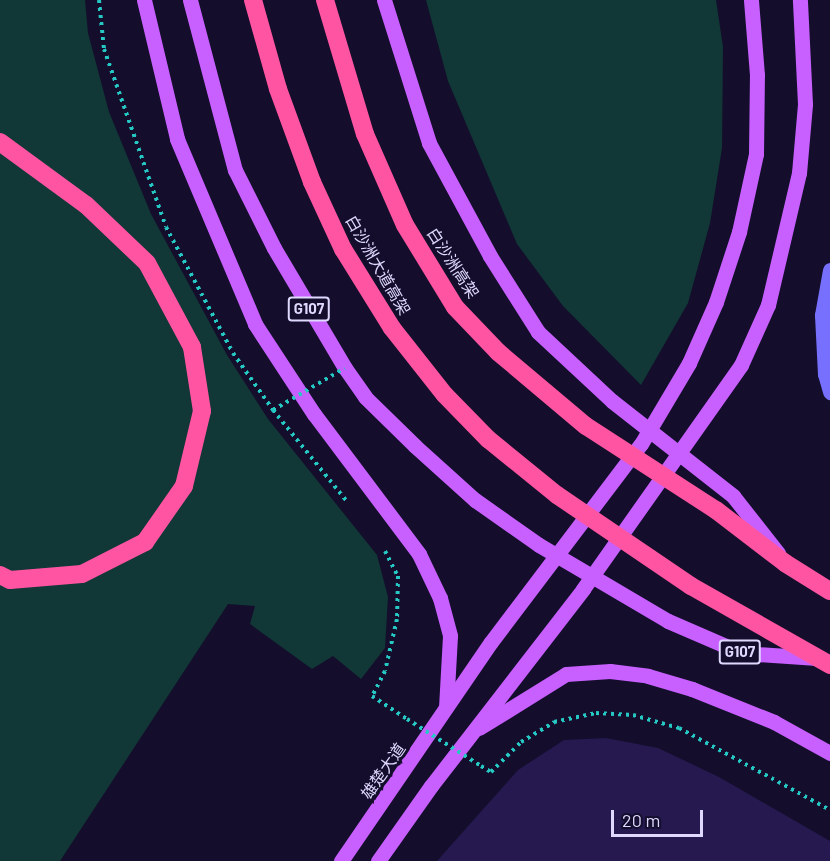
<!DOCTYPE html>
<html>
<head>
<meta charset="utf-8">
<style>
  body { margin:0 }
  #map { position:relative; width:830px; height:861px; overflow:hidden; background:#140e2c; font-family:Barlow,"Noto Sans SC",sans-serif }
  div>[style] { position:absolute }
  .green>* { inset:0; background:#113736 }
  .building>* { inset:0; background:#25194f }
  .path>* { height:4px; margin-top:-2px; transform-origin:0; background:repeating-linear-gradient(90deg,#25c8c2 0 3px,transparent 0 7.5px) }
  .secondary>* { height:15px; margin:-7.5px; padding:0 7.5px; transform-origin:7.5px; border-radius:7.5px; background:#7770ff }
  .primary>* { height:15px; margin:-7.5px; padding:0 7.5px; transform-origin:7.5px; border-radius:7.5px; background:#c760ff }
  .highway>* { height:18px; margin:-9px; padding:0 9px; transform-origin:9px; border-radius:9px; background:#ff54a2 }
  .path-bridge>* { height:4px; margin-top:-2px; transform-origin:0; background:repeating-linear-gradient(90deg,#25c8c2 0 3px,transparent 0 7.5px) }
  .primary-bridge>* { height:15px; margin:-7.5px; padding:0 7.5px; transform-origin:7.5px; border-radius:7.5px; background:#c760ff }
  .highway-bridge>* { height:18px; margin:-9px; padding:0 9px; transform-origin:9px; border-radius:9px; background:#ff54a2 }
  span { translate:-50% -50%; white-space:nowrap; text-align:center; line-height:1.15; -webkit-text-stroke:6px #140e2c; paint-order:stroke }
  .shield-label span { padding:2px 4px; background:#140e2c; border:2px solid; border-radius:4px; -webkit-text-stroke-width:0 }
  .shield-label { font-size:15px; color:#dfd9ff; font-weight:700 }
  .street-label { font-size:16px; color:#dfd9ff }
  .scale { position:absolute; left:611px; top:810px; width:92px; height:27px; box-sizing:border-box; border:3px solid #dfd9ff; border-top:0; padding-left:8px; font-size:18px; line-height:21px; white-space:nowrap; color:#dfd9ff; -webkit-text-stroke:4px #140e2c; paint-order:stroke }
</style>
</head>
<body>
<div id="map">
  <div class="green">
    <div style="clip-path:polygon(0 0,85px 0,88px 33px,109px 112px,151px 214px,227px 355px,268px 419px,377px 555px,388px 597px,385px 648px,361px 679px,333px 656px,312px 669px,250px 624px,255px 606px,228px 604px,60px 861px,0 861px)"></div>
    <div style="clip-path:polygon(426px 0,716px 0,723px 47px,722px 148px,710px 223px,688px 303px,641px 385px,563px 306px,517px 244px,448px 81px)"></div>
  </div>
  <div class="building">
    <div style="clip-path:polygon(606px 738px,658px 748px,719px 777px,830px 841px,830px 861px,437px 861px,518px 770px,564px 740px)"></div>
  </div>
  <div class="path">
    <div style="left:99px;top:0;width:49px;rotate:84.2deg"></div>
    <div style="left:104px;top:49px;width:188px;rotate:70.8deg"></div>
    <div style="left:166px;top:227px;width:143px;rotate:62deg"></div>
    <div style="left:233px;top:353px;width:70px;rotate:54.9deg"></div>
    <div style="left:273px;top:410px;width:116px;rotate:51deg"></div>
    <div style="left:385px;top:551px;width:28px;rotate:63deg"></div>
    <div style="left:398px;top:576px;width:43px;rotate:91.3deg"></div>
    <div style="left:397px;top:619px;width:53px;rotate:103deg"></div>
    <div style="left:385px;top:671px;width:28px;rotate:117deg"></div>
    <div style="left:372px;top:696px;width:42px;rotate:33.3deg"></div>
    <div style="left:481px;top:766px;width:12px;rotate:31deg"></div>
    <div style="left:491px;top:772px;width:42px;rotate:-45deg"></div>
    <div style="left:521px;top:742px;width:39px;rotate:-31deg"></div>
    <div style="left:554px;top:722px;width:43px;rotate:-12.1deg"></div>
    <div style="left:596px;top:713px;width:37px;rotate:3deg"></div>
    <div style="left:633px;top:715px;width:48px;rotate:15.8deg"></div>
    <div style="left:679px;top:728px;width:172px;rotate:28.5deg"></div>
  </div>
  <div class="secondary">
    <div style="left:830px;top:270px;width:46px;rotate:100.1deg"></div>
    <div style="left:822px;top:315px;width:59px;rotate:87.1deg"></div>
    <div style="left:825px;top:374px;width:19px;rotate:74deg"></div>
  </div>
  <div class="primary">
    <div style="left:144px;top:0;width:143px;rotate:76.6deg"></div>
    <div style="left:177px;top:139px;width:201px;rotate:67.1deg"></div>
    <div style="left:255px;top:324px;width:108px;rotate:56.8deg"></div>
    <div style="left:314px;top:414px;width:175px;rotate:53.1deg"></div>
    <div style="left:419px;top:554px;width:49px;rotate:64.5deg"></div>
    <div style="left:440px;top:598px;width:39px;rotate:75deg"></div>
    <div style="left:450px;top:636px;width:71px;rotate:93.2deg"></div>
    <div style="left:190px;top:0;width:176px;rotate:75.2deg"></div>
    <div style="left:235px;top:170px;width:87px;rotate:63.4deg"></div>
    <div style="left:274px;top:248px;width:139px;rotate:59.4deg"></div>
    <div style="left:345px;top:368px;width:35px;rotate:55deg"></div>
    <div style="left:365px;top:397px;width:70px;rotate:44.4deg"></div>
    <div style="left:415px;top:446px;width:81px;rotate:42deg"></div>
    <div style="left:475px;top:500px;width:78px;rotate:35.1deg"></div>
    <div style="left:384px;top:0;width:150px;rotate:72.5deg"></div>
    <div style="left:429px;top:143px;width:128px;rotate:61.6deg"></div>
    <div style="left:490px;top:256px;width:90px;rotate:57.7deg"></div>
    <div style="left:538px;top:332px;width:101px;rotate:43deg"></div>
    <div style="left:733px;top:496px;width:73px;rotate:51.7deg"></div>
    <div style="left:668px;top:621px;width:81px;rotate:23.4deg"></div>
    <div style="left:742px;top:653px;width:75px;rotate:3.8deg"></div>
    <div style="left:479px;top:728px;width:102px;rotate:-31.8deg"></div>
    <div style="left:566px;top:674px;width:44px;rotate:-3.9deg"></div>
    <div style="left:610px;top:671px;width:38px;rotate:7deg"></div>
    <div style="left:648px;top:676px;width:46px;rotate:16.5deg"></div>
    <div style="left:692px;top:689px;width:88px;rotate:21.9deg"></div>
    <div style="left:774px;top:722px;width:64px;rotate:29deg"></div>
    <div style="left:341px;top:861px;width:265px;rotate:-55.6deg"></div>
    <div style="left:491px;top:642px;width:248px;rotate:-52.9deg"></div>
    <div style="left:641px;top:444px;width:94px;rotate:-59.3deg"></div>
    <div style="left:689px;top:363px;width:67px;rotate:-66.1deg"></div>
    <div style="left:716px;top:302px;width:74px;rotate:-71.8deg"></div>
    <div style="left:739px;top:232px;width:80px;rotate:-77.7deg"></div>
    <div style="left:756px;top:154px;width:79px;rotate:-89.3deg"></div>
    <div style="left:757px;top:75px;width:75px;rotate:-94.6deg"></div>
    <div style="left:378px;top:861px;width:92px;rotate:-54.8deg"></div>
    <div style="left:431px;top:786px;width:249px;rotate:-52.3deg"></div>
    <div style="left:583px;top:589px;width:274px;rotate:-54.8deg"></div>
    <div style="left:741px;top:365px;width:66px;rotate:-65.8deg"></div>
    <div style="left:768px;top:305px;width:136px;rotate:-76.8deg"></div>
    <div style="left:799px;top:173px;width:69px;rotate:-85deg"></div>
    <div style="left:805px;top:104px;width:104px;rotate:-92.8deg"></div>
  </div>
  <div class="highway">
    <div style="left:0;top:142px;width:107px;rotate:36.2deg"></div>
    <div style="left:716px;top:510px;width:87px;rotate:37.5deg"></div>
    <div style="left:785px;top:563px;width:53px;rotate:31.9deg"></div>
    <div style="left:691px;top:586px;width:160px;rotate:29.6deg"></div>
  </div>
  <div class="path-bridge">
    <div style="left:273px;top:410px;width:83px;rotate:-30.3deg"></div>
    <div style="left:407px;top:719px;width:88px;rotate:32.4deg"></div>
  </div>
  <div class="primary-bridge">
    <div style="left:612px;top:401px;width:154px;rotate:38.1deg"></div>
    <div style="left:539px;top:545px;width:150px;rotate:30.5deg"></div>
  </div>
  <div class="highway-bridge">
    <div style="left:253px;top:0;width:92px;rotate:74.3deg"></div>
    <div style="left:278px;top:89px;width:99px;rotate:69.9deg"></div>
    <div style="left:312px;top:182px;width:74px;rotate:65.2deg"></div>
    <div style="left:343px;top:249px;width:93px;rotate:58.2deg"></div>
    <div style="left:392px;top:328px;width:85px;rotate:51.7deg"></div>
    <div style="left:445px;top:395px;width:62px;rotate:45.7deg"></div>
    <div style="left:488px;top:439px;width:89px;rotate:39.1deg"></div>
    <div style="left:557px;top:495px;width:162px;rotate:34.2deg"></div>
    <div style="left:325px;top:0;width:140px;rotate:73.4deg"></div>
    <div style="left:365px;top:134px;width:99px;rotate:66.3deg"></div>
    <div style="left:405px;top:225px;width:96px;rotate:58.6deg"></div>
    <div style="left:455px;top:307px;width:62px;rotate:46.3deg"></div>
    <div style="left:498px;top:352px;width:115px;rotate:40.1deg"></div>
    <div style="left:586px;top:426px;width:155px;rotate:32.9deg"></div>
    <div style="left:0;top:575px;width:11px;rotate:27deg"></div>
    <div style="left:10px;top:580px;width:72px;rotate:-4.8deg"></div>
    <div style="left:82px;top:574px;width:71px;rotate:-26.9deg"></div>
    <div style="left:145px;top:542px;width:68px;rotate:-55.1deg"></div>
    <div style="left:184px;top:486px;width:77px;rotate:-76.5deg"></div>
    <div style="left:202px;top:411px;width:65px;rotate:-98.9deg"></div>
    <div style="left:192px;top:347px;width:95px;rotate:-118.2deg"></div>
    <div style="left:147px;top:263px;width:84px;rotate:-136.4deg"></div>
  </div>
  <div class="shield-label">
    <span style="left:309px;top:309px">G107</span>
    <span style="left:740px;top:652px">G107</span>
  </div>
  <div class="street-label">
    <span style="left:453px;top:263px;rotate:57deg">白沙洲高架</span>
    <span style="left:378px;top:265px;rotate:60deg">白沙洲大道高架</span>
    <span style="left:383px;top:771px;rotate:-55deg">雄楚大道</span>
  </div>
  <div class="scale">20 m</div>
</div>
</body>
</html>
